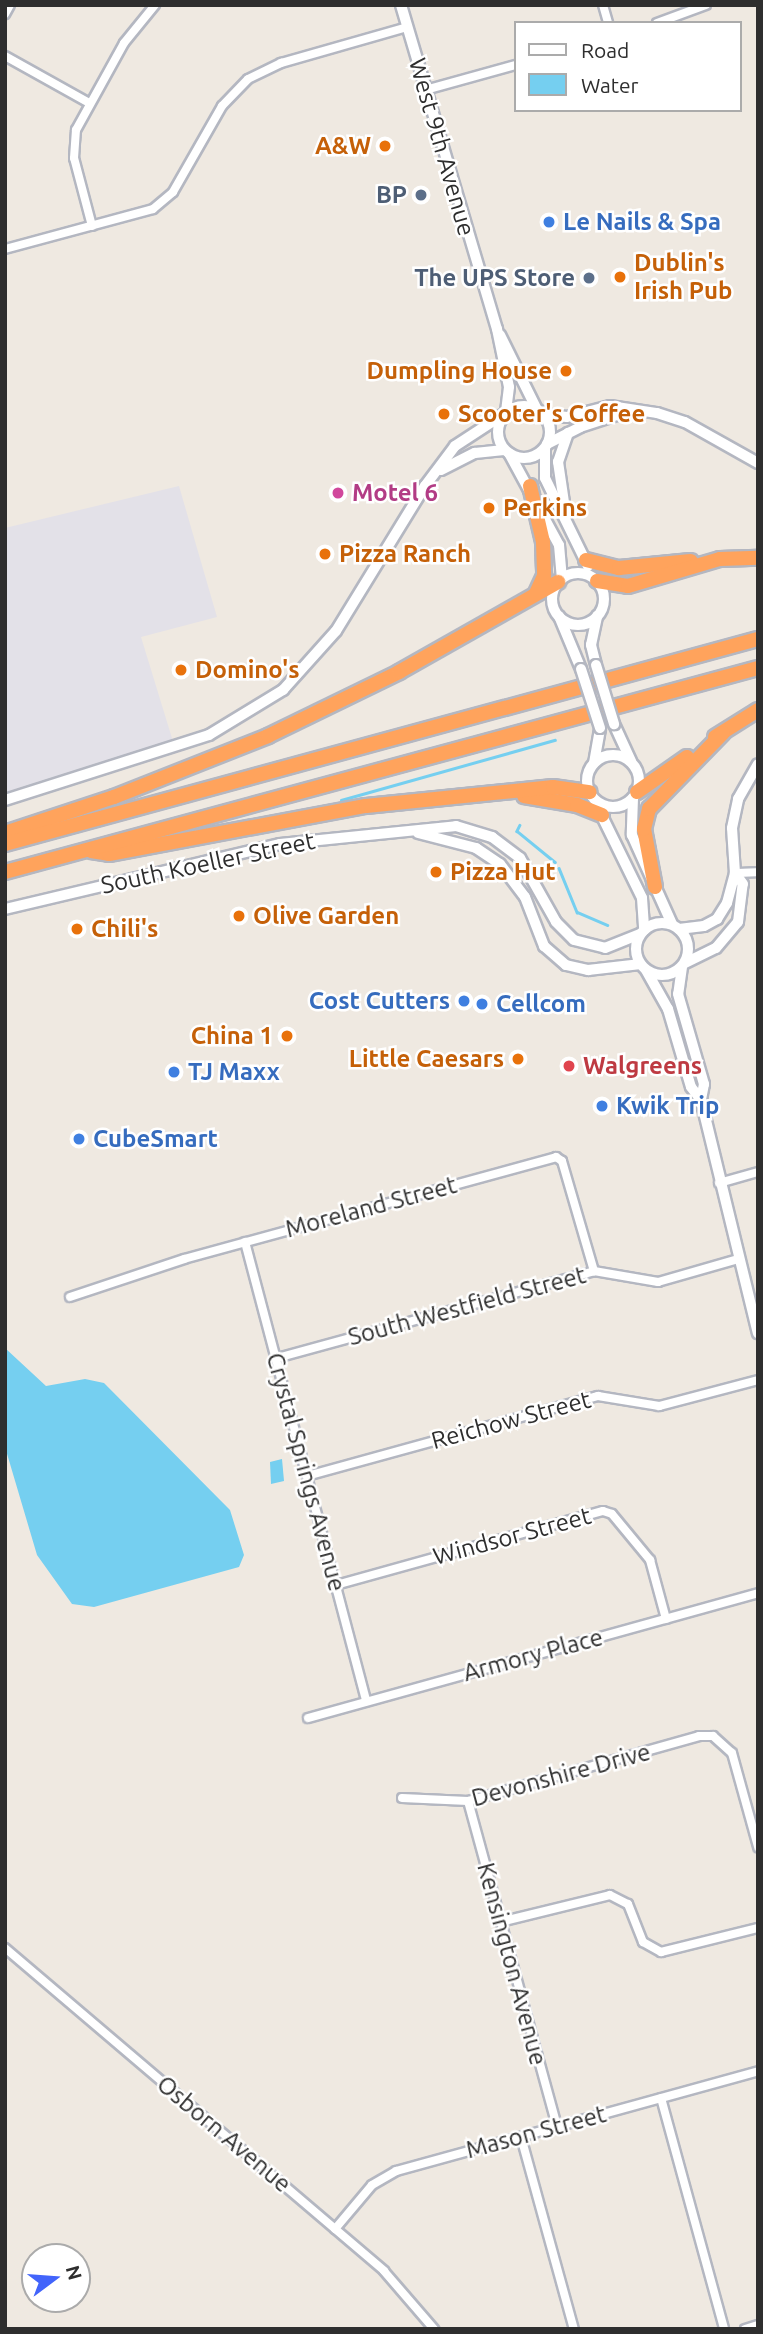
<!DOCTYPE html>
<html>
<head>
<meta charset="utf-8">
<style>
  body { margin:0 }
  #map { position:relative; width:763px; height:2334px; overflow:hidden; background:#efe9e1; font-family:Ubuntu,sans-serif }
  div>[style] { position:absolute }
  .industrial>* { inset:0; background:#e3e1e8 }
  .water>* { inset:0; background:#75cff0 }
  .stream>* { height:2.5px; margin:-1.25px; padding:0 1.25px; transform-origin:1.25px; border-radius:1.25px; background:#75cff0 }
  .roads { filter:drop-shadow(2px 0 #b4b7c1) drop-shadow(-2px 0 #b4b7c1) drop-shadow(0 2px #b4b7c1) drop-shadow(0 -2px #b4b7c1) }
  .minor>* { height:8px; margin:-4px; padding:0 4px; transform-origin:4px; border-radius:4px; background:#fff }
  .tertiary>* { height:10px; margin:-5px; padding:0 5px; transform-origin:5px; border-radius:5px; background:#fff }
  .secondary>* { height:10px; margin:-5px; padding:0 5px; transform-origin:5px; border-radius:5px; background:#fff }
  .secondary>.ring { margin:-5px; padding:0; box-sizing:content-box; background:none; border:10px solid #fff; border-radius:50% }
  .motorway>* { height:14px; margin:-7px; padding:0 7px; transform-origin:7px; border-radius:7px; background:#ffa35c }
  .bridges { filter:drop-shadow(2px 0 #b4b7c1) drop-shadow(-2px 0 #b4b7c1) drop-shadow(0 2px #b4b7c1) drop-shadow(0 -2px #b4b7c1) }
  .secondary-bridge>* { height:10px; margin:-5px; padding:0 5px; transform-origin:5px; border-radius:5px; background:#fff }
  .dots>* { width:19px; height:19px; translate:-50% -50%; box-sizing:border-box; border:4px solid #fff; border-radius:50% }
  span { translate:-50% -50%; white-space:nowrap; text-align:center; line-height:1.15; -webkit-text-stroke:5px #fff; paint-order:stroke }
  .food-label { font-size:24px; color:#c56008; font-weight:700 }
  .right { translate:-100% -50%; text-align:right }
  .left { translate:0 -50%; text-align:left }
  .street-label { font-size:24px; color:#2e2e2e }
  .service-label { font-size:24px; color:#4e5e75; font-weight:700 }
  .shop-label { font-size:24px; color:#366cbe; font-weight:700 }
  .hotel-label { font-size:24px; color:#b23c85; font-weight:700 }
  .health-label { font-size:24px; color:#be3a42; font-weight:700 }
  .frame { position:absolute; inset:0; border:7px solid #2e2e2e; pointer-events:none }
  .legend { position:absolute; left:514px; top:21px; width:228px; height:91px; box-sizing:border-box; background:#fff; border:2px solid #ababab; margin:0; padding:9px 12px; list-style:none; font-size:21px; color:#2e2e2e }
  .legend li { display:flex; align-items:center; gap:14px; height:35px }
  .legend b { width:35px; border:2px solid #ababab }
  .north { position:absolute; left:21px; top:2243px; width:70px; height:70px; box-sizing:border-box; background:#fff; border:2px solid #ababab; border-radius:50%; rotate:74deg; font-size:19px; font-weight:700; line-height:28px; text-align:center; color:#2e2e2e }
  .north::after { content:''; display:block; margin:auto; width:24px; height:32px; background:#4264fb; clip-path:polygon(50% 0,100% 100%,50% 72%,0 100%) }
</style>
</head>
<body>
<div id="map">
  <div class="industrial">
    <div style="clip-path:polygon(179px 486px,217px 617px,141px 637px,175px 748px,5px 800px,5px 528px)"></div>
  </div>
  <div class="water">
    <div style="clip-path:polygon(5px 1348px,46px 1386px,85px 1379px,104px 1383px,230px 1510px,244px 1555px,239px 1567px,94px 1607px,72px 1604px,37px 1555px,5px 1447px)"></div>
    <div style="clip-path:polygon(282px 1459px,284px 1481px,271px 1484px,270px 1462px)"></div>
  </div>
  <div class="stream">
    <div style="left:341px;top:800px;width:222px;rotate:-15.7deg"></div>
    <div style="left:520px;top:825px;width:7px;rotate:117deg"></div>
    <div style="left:517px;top:831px;width:49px;rotate:39.2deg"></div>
    <div style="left:559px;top:868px;width:48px;rotate:67.8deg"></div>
    <div style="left:577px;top:912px;width:33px;rotate:23deg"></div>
  </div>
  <div class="roads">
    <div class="minor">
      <div style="left:603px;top:5px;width:19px;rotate:74deg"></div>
      <div style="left:5px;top:14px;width:10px;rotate:-61deg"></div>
      <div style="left:657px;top:23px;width:52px;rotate:-20.2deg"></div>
      <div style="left:5px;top:56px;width:96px;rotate:29.2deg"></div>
      <div style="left:425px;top:90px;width:94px;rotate:-15.4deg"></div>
      <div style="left:92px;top:226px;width:70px;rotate:-104.8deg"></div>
      <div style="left:74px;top:158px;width:28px;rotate:-86deg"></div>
      <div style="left:76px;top:130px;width:99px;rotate:-61.1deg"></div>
      <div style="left:124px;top:43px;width:49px;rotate:-50.8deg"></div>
      <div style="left:5px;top:249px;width:153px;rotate:-15.1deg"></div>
      <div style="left:153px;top:209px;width:26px;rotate:-40deg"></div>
      <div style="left:173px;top:192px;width:99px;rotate:-60.3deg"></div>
      <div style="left:222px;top:106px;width:37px;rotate:-46deg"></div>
      <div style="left:248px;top:79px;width:37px;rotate:-26deg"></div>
      <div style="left:281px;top:63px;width:131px;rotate:-15.9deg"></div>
      <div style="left:735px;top:873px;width:23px;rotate:-2deg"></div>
      <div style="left:719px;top:1183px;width:41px;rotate:-15.8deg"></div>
      <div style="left:245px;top:1242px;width:475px;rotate:75.2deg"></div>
      <div style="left:70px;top:1297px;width:120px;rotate:-18.4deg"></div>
      <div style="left:184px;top:1259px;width:386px;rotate:-15.3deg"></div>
      <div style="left:556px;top:1157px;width:7px;rotate:34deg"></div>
      <div style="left:562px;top:1161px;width:115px;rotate:73.8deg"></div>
      <div style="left:277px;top:1358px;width:329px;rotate:-15.3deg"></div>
      <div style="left:594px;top:1271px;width:65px;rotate:9.8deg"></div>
      <div style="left:658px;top:1282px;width:83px;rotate:-16deg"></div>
      <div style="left:307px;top:1476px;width:302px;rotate:-15.4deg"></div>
      <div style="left:598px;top:1396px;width:62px;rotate:9.3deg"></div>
      <div style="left:659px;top:1406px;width:102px;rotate:-14.7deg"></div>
      <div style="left:336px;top:1585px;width:277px;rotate:-15.5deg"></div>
      <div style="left:603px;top:1511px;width:9px;rotate:18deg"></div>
      <div style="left:612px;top:1514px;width:60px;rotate:50.4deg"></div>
      <div style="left:650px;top:1560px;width:61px;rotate:74.8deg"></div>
      <div style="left:308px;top:1718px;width:467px;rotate:-15.5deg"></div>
      <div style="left:402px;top:1798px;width:66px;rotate:2.6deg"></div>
      <div style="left:468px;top:1801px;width:240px;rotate:-15.7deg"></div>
      <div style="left:699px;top:1736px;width:14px"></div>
      <div style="left:713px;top:1736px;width:25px;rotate:42deg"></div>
      <div style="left:732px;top:1753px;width:98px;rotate:74.5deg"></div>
      <div style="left:468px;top:1801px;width:338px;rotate:74.7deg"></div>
      <div style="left:500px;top:1922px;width:113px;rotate:-13.8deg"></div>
      <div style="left:610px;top:1895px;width:20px;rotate:27deg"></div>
      <div style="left:628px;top:1904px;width:41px;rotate:68.5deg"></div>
      <div style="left:643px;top:1942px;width:21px;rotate:29deg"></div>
      <div style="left:661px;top:1952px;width:100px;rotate:-13.9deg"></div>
      <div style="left:5px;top:1948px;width:498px;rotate:40.4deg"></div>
      <div style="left:384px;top:2271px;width:77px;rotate:49.2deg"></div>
      <div style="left:661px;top:2098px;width:239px;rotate:74.7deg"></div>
      <div style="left:521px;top:2137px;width:199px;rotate:74.6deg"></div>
      <div style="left:335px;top:2229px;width:57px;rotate:-49.9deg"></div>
      <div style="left:372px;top:2185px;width:28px;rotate:-30deg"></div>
      <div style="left:396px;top:2171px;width:376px;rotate:-15.4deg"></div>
      <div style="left:745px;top:2329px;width:14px;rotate:-17deg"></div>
    </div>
    <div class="tertiary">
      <div style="left:543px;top:414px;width:24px;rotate:7deg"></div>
      <div style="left:567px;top:417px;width:44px;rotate:-14.3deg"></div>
      <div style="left:610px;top:406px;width:48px;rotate:8.5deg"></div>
      <div style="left:657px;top:413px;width:29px;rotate:18deg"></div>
      <div style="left:685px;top:422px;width:84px;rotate:29.3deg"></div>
      <div style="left:547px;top:444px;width:37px;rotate:-27deg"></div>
      <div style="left:580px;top:427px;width:55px;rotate:-18.1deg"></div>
      <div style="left:441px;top:470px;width:38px;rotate:-27deg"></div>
      <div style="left:475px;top:453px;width:29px;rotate:-6deg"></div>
      <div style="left:566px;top:516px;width:55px;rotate:-98.4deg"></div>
      <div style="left:558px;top:462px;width:31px;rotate:-71deg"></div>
      <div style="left:5px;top:800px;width:214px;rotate:-17.7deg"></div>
      <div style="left:209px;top:735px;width:87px;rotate:-31.3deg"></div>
      <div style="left:283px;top:690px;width:79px;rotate:-48.1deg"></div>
      <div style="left:336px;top:631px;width:170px;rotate:-58.5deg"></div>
      <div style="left:425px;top:486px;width:50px;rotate:-53.1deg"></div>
      <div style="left:455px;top:446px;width:59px;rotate:-33.1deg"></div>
      <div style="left:418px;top:833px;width:60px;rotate:14.5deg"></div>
      <div style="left:476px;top:848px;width:29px;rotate:34deg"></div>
      <div style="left:500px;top:864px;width:41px;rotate:52.9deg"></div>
      <div style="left:525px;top:897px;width:53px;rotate:68.8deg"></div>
      <div style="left:544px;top:946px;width:29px;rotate:41deg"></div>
      <div style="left:566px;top:965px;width:23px;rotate:13deg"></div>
      <div style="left:588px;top:970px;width:53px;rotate:-6.5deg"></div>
      <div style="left:5px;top:909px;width:283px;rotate:-13.3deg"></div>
      <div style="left:280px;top:844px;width:177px;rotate:-5.8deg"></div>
      <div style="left:456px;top:826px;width:38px;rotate:17deg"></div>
      <div style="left:492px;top:837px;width:35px;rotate:37deg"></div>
      <div style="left:520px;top:858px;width:73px;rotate:60.6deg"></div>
      <div style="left:556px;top:922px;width:25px;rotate:45deg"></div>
      <div style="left:574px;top:940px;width:32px;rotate:14deg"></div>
      <div style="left:605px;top:948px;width:38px;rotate:-22deg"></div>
      <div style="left:679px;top:929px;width:25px;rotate:-7deg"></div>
      <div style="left:704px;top:926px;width:15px;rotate:-28deg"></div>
      <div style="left:717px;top:919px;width:19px;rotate:-58deg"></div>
      <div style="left:727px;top:903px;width:31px;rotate:-75deg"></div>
      <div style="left:685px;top:963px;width:34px;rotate:-26deg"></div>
      <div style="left:716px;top:948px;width:34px;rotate:-50deg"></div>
      <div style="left:738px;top:922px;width:38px;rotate:-83deg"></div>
      <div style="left:743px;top:884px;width:14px;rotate:-126deg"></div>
      <div style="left:735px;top:873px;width:45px;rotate:-93.8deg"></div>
      <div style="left:732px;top:828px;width:30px;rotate:-78deg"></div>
      <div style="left:738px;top:799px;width:40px;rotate:-60.3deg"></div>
    </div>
    <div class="secondary">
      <div style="left:401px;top:5px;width:338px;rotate:73.5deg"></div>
      <div style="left:497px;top:329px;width:59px;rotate:78.3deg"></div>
      <div style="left:509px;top:387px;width:25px;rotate:97deg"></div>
      <div style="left:500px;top:335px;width:84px;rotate:63.7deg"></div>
      <div class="ring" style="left:498px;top:406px;width:42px;height:42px"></div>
      <div style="left:545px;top:449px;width:29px;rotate:90deg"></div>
      <div style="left:545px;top:478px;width:98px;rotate:64deg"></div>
      <div style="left:509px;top:453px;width:105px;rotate:61.5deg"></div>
      <div style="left:559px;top:545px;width:34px;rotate:85deg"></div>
      <div class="ring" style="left:552px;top:573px;width:42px;height:42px"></div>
      <div style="left:559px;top:616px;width:57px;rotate:67.5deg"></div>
      <div style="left:596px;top:665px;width:21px;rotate:-104deg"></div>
      <div style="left:591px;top:645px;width:30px;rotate:-78deg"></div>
      <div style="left:614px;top:724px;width:41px;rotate:65.3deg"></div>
      <div class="ring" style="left:587px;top:755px;width:42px;height:42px"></div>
      <div style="left:594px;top:763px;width:36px;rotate:-80deg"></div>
      <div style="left:633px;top:798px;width:37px;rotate:92deg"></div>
      <div style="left:632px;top:835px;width:98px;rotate:65.8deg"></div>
      <div style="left:598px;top:808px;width:100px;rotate:63.9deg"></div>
      <div style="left:642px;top:898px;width:32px;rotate:86deg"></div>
      <div class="ring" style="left:636px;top:923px;width:42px;height:42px"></div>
      <div style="left:682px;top:967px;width:27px;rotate:98deg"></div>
      <div style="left:678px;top:994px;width:94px;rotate:73.9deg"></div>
      <div style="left:704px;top:1084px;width:16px;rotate:101deg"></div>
      <div style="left:701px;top:1100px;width:240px;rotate:76.3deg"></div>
      <div style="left:646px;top:970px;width:45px;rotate:60.6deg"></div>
      <div style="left:668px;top:1009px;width:81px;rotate:73.6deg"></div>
      <div style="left:691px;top:1087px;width:16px;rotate:52deg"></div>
    </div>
    <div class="motorway">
      <div style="left:530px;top:486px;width:57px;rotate:76.9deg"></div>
      <div style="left:543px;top:542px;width:34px;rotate:88deg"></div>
      <div style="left:544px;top:576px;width:19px;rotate:115deg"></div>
      <div style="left:586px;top:560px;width:34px;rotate:14deg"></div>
      <div style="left:619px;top:568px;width:72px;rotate:-5.6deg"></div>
      <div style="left:597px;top:581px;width:31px;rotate:9deg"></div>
      <div style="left:628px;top:586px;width:96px;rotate:-16.4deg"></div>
      <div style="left:720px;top:559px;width:38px;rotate:-2deg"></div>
      <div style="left:715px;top:737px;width:51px;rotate:-32.1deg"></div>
      <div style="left:637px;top:792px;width:61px;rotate:-35deg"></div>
      <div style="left:524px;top:796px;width:54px;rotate:9.6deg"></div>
      <div style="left:577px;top:805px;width:27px;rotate:22deg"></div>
      <div style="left:5px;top:833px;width:115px;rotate:-18.3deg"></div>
      <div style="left:114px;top:797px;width:166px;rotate:-21.6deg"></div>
      <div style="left:268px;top:736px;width:146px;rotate:-26deg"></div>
      <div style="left:399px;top:672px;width:183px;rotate:-29.5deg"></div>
      <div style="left:5px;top:844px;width:780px;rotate:-15.23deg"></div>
      <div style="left:91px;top:851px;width:18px;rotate:9deg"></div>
      <div style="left:109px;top:854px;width:261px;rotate:-10.6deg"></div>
      <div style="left:366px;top:806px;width:188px;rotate:-5.8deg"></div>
      <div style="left:553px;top:787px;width:37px;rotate:8deg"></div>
      <div style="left:5px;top:872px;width:780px;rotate:-15.16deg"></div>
      <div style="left:655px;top:887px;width:59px;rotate:-100.7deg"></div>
      <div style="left:644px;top:829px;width:21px;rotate:-76deg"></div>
      <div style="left:649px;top:809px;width:106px;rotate:-45.8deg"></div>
    </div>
  </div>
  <div class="bridges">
    <div class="secondary-bridge">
      <div style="left:596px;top:665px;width:62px;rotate:73deg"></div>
      <div style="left:581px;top:669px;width:62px;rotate:72.1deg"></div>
    </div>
  </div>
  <div class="dots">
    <div style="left:385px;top:146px;background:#e8710a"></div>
    <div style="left:421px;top:195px;background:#5c6f8a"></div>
    <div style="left:549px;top:222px;background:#3f7fe0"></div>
    <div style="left:620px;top:277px;background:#e8710a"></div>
    <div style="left:589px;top:278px;background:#5c6f8a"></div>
    <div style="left:566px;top:371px;background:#e8710a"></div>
    <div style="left:444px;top:414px;background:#e8710a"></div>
    <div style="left:338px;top:493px;background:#d1479c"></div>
    <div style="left:489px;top:508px;background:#e8710a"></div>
    <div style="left:325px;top:554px;background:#e8710a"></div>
    <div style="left:181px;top:670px;background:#e8710a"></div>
    <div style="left:436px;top:872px;background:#e8710a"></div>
    <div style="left:239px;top:916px;background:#e8710a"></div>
    <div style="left:77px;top:929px;background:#e8710a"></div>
    <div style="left:464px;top:1001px;background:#3f7fe0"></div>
    <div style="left:482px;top:1004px;background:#3f7fe0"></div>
    <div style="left:287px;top:1036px;background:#e8710a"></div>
    <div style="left:518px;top:1059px;background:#e8710a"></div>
    <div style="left:569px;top:1066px;background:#e0444e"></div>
    <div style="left:174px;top:1072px;background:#3f7fe0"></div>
    <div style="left:602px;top:1106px;background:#3f7fe0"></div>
    <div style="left:79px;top:1139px;background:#3f7fe0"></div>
  </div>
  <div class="food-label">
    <span class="right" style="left:371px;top:146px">A&amp;W</span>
    <span class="left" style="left:634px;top:277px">Dublin's<br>Irish Pub</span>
    <span class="right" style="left:552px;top:371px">Dumpling House</span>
    <span class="left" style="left:458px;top:414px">Scooter's Coffee</span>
    <span class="left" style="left:503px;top:508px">Perkins</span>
    <span class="left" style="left:339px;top:554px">Pizza Ranch</span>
    <span class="left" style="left:195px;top:670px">Domino's</span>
    <span class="left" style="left:450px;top:872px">Pizza Hut</span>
    <span class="left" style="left:253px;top:916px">Olive Garden</span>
    <span class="left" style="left:91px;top:929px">Chili's</span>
    <span class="right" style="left:273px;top:1036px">China 1</span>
    <span class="right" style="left:504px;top:1059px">Little Caesars</span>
  </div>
  <div class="street-label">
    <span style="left:442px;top:147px;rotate:74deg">West 9th Avenue</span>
    <span style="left:208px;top:863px;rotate:-12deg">South Koeller Street</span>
    <span style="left:371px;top:1207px;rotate:-15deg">Moreland Street</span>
    <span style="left:467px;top:1306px;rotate:-15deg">South Westfield Street</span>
    <span style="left:511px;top:1420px;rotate:-15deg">Reichow Street</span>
    <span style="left:306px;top:1472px;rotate:75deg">Crystal Springs Avenue</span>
    <span style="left:512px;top:1536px;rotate:-15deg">Windsor Street</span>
    <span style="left:533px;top:1655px;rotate:-15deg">Armory Place</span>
    <span style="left:561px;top:1775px;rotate:-15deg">Devonshire Drive</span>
    <span style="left:512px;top:1964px;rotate:75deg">Kensington Avenue</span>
    <span style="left:536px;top:2132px;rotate:-15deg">Mason Street</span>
    <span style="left:224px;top:2134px;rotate:40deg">Osborn Avenue</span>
  </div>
  <div class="service-label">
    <span class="right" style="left:407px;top:195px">BP</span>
    <span class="right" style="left:575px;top:278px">The UPS Store</span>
  </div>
  <div class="shop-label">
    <span class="left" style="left:563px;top:222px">Le Nails &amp; Spa</span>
    <span class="right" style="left:450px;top:1001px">Cost Cutters</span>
    <span class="left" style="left:496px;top:1004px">Cellcom</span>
    <span class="left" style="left:188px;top:1072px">TJ Maxx</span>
    <span class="left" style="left:616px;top:1106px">Kwik Trip</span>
    <span class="left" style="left:93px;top:1139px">CubeSmart</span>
  </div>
  <div class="hotel-label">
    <span class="left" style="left:352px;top:493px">Motel 6</span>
  </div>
  <div class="health-label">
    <span class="left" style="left:583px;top:1066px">Walgreens</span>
  </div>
  <div class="frame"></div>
  <ul class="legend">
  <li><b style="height:9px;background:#fff"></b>Road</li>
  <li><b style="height:19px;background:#75cff0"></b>Water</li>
  </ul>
  <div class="north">N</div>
</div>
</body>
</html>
